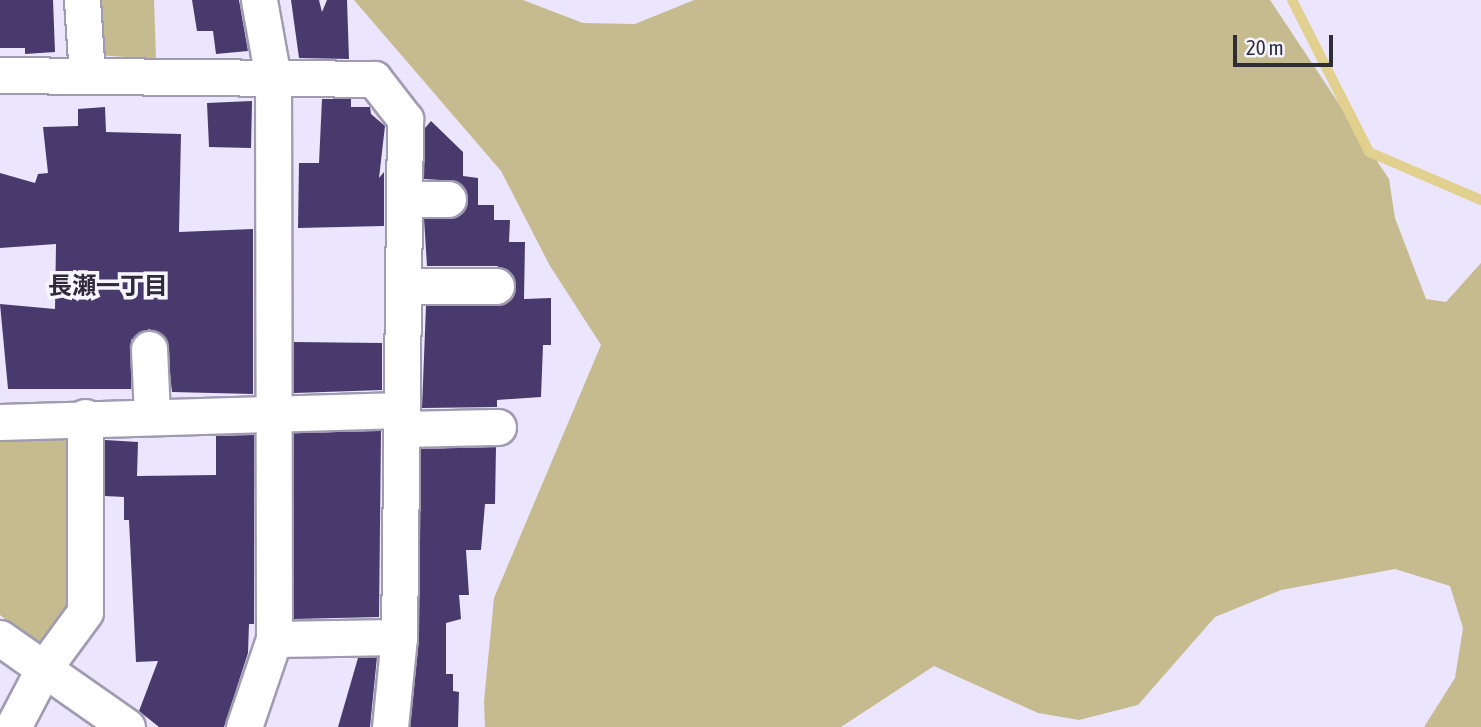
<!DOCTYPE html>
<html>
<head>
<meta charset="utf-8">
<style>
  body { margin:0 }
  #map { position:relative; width:1481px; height:727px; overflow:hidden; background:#ebe6fd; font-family:"Asap Condensed","Noto Sans JP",sans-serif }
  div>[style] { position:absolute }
  .green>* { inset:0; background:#c6bb8f }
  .stream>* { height:10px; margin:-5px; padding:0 5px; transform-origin:5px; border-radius:5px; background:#e1d08e }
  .building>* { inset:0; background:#493a6e }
  .roads { filter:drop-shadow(2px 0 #a09bb1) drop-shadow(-2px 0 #a09bb1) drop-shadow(0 2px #a09bb1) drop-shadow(0 -2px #a09bb1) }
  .minor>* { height:35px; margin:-17.5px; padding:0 17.5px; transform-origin:17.5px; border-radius:17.5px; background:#fff }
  span { translate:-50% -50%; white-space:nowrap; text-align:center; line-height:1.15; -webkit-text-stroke:7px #f7f5ff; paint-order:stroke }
  .neighbourhood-label { font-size:24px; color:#2f2b3c; font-weight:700 }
  .scale { position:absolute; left:1233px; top:35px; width:100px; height:32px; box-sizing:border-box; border:4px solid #2f2d36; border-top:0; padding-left:9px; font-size:21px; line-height:24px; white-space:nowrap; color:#2f2d36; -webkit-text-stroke:5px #f7f5ff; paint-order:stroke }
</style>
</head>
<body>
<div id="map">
  <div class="green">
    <div style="clip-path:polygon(93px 0,154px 0,156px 59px,96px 55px)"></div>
    <div style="clip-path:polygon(354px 0,523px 0,583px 23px,635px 24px,694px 0,1270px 0,1389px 179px,1395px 218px,1426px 299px,1446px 302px,1481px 263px,1481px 727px,1424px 727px,1455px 678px,1463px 628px,1450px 586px,1395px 569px,1281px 590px,1215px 617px,1138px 705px,1079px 720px,1038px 713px,934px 666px,841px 727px,485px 727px,484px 701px,494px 598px,601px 345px,550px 266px,501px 171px)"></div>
    <div style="clip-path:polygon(69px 426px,70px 605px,44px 650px,0 615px,0 431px)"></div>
  </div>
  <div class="stream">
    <div style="left:1292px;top:0;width:170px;rotate:63.1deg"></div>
    <div style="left:1369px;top:152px;width:122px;rotate:23.2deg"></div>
  </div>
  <div class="building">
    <div style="clip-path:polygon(0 0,53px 0,55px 52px,25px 54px,25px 48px,0 48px)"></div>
    <div style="clip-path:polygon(192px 0,239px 0,248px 51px,216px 54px,213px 31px,197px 31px)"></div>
    <div style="clip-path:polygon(291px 0,319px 0,322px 12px,327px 0,347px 0,349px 59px,299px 58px)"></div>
    <div style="clip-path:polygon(322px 99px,351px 99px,351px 107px,370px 107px,371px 114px,385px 126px,379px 178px,384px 172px,384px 226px,298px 228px,299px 163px,319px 163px)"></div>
    <div style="clip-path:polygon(252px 101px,251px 148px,209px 147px,207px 103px)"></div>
    <div style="clip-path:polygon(105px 107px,106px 132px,181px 134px,179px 232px,253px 229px,253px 394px,172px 392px,166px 339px,149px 329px,131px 340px,131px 389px,8px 389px,0 304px,55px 309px,56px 244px,0 248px,0 173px,35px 183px,38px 174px,48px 173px,43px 127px,78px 126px,78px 109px)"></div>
    <div style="clip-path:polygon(431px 121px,463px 152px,463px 176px,478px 178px,478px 205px,494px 205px,494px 220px,510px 220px,509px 242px,525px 242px,524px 299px,551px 298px,551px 345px,543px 345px,541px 397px,497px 400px,497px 407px,422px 408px,426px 306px,497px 306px,507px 303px,516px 287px,513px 275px,497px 266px,427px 266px,424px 219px,457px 217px,468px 200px,457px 181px,424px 179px,425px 128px)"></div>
    <div style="clip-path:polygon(294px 342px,382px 343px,382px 390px,294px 393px)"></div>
    <div style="clip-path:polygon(381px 431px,379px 617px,294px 619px,294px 433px)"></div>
    <div style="clip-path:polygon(254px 435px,254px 624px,249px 624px,248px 653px,224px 727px,159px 727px,139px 711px,158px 661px,136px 662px,129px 520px,124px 520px,124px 497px,105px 496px,105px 440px,138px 442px,137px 476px,216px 475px,216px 436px)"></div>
    <div style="clip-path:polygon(496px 447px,495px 504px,485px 504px,481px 550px,466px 550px,469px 595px,459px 595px,461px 619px,446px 623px,446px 674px,453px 674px,453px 691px,459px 692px,458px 727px,410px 727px,419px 637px,421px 449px)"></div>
    <div style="clip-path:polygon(377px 657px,370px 727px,338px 727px,358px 658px)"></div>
  </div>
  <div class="roads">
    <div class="minor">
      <div style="left:82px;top:0;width:76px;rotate:86.2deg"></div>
      <div style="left:0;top:75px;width:374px;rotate:0.6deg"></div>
      <div style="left:374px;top:79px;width:51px;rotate:52.2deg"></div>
      <div style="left:405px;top:119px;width:518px;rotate:90.66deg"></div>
      <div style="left:399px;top:637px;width:125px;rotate:179.1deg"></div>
      <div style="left:405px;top:199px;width:43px"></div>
      <div style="left:403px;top:286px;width:93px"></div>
      <div style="left:149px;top:349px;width:65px;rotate:87.4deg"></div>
      <div style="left:0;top:422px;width:402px;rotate:-1.7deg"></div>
      <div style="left:402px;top:429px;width:96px;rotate:-1.2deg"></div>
      <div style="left:0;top:638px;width:155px;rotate:35deg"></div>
      <div style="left:13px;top:727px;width:67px;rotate:-62.3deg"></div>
      <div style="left:44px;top:668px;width:69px;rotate:-53.8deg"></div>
      <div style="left:85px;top:612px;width:195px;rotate:-90deg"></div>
      <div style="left:244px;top:727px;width:93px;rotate:-71.2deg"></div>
      <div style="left:274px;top:639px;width:561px;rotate:-90.1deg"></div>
      <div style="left:273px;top:78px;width:79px;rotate:-100.2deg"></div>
      <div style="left:390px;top:727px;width:90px;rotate:-84.3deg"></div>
    </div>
  </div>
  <div class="neighbourhood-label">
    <span style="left:108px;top:286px">長瀬一丁目</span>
  </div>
  <div class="scale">20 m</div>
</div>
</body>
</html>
